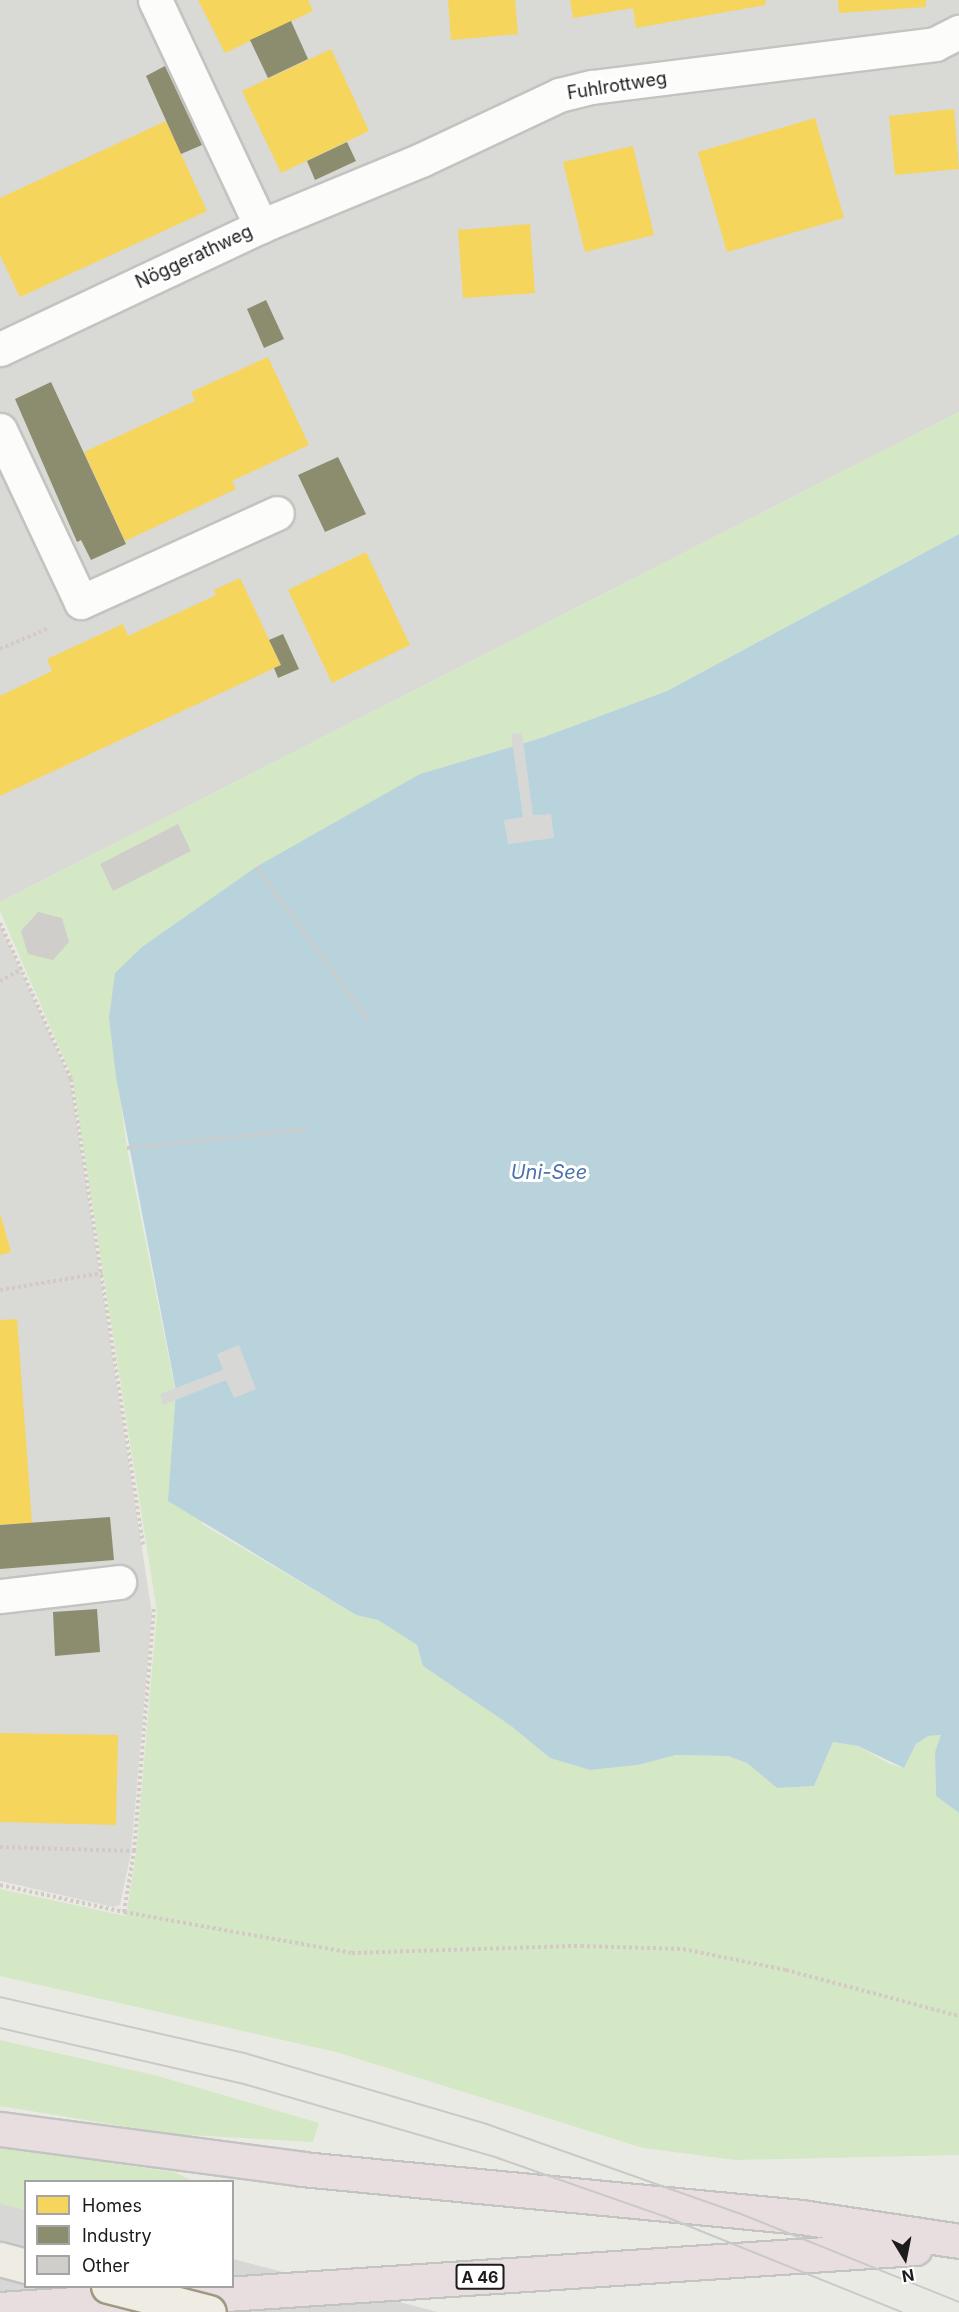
<!DOCTYPE html>
<html>
<head>
<meta charset="utf-8">
<style>
  body { margin:0 }
  #map { position:relative; width:959px; height:2312px; overflow:hidden; background:#eaeae5; font-family:Inter,sans-serif }
  div>[style] { position:absolute }
  .residential>* { inset:0; background:#d9d9d6 }
  .grass>* { inset:0; background:#d5e8c5 }
  .water>* { inset:0; background:#b9d3dd }
  .pier>* { inset:0; background:#d7d7d5 }
  .homes>* { inset:0; background:#f6d55c }
  .industry>* { inset:0; background:#8c8c6e }
  .building>* { inset:0; background:#cfceca }
  .path>* { height:4px; margin-top:-2px; transform-origin:0; background:repeating-linear-gradient(90deg,#d5c9c6 0 3px,transparent 0 6px) }
  .roads { filter:drop-shadow(2px 0 #c3c3c1) drop-shadow(-2px 0 #c3c3c1) drop-shadow(0 2px #c3c3c1) drop-shadow(0 -2px #c3c3c1) }
  .minor>* { height:33px; margin:-16.5px; padding:0 16.5px; transform-origin:16.5px; border-radius:16.5px; background:#fcfcfb }
  .primary>* { height:33px; margin:-16.5px; padding:0 16.5px; transform-origin:16.5px; border-radius:16.5px; background:#efece4 }
  .motorway>* { height:33px; margin:-16.5px; padding:0 16.5px; transform-origin:16.5px; border-radius:16.5px; background:#e9dedf }
  .tram>* { height:1.5px; margin:-0.75px; padding:0 0.75px; transform-origin:0.75px; border-radius:0.75px; background:#c9c9c8 }
  .bridges { filter:drop-shadow(2px 0 #9f9983) drop-shadow(-2px 0 #9f9983) drop-shadow(0 2px #9f9983) drop-shadow(0 -2px #9f9983) }
  .primary-bridge>* { height:33px; margin:-16.5px; padding:0 16.5px; transform-origin:16.5px; border-radius:16.5px; background:#efece4 }
  span { translate:-50% -50%; white-space:nowrap; text-align:center; line-height:1.15; -webkit-text-stroke:6px #fff; paint-order:stroke }
  .shield-label span { padding:2px 4px; background:#fff; border:2px solid; border-radius:4px; -webkit-text-stroke-width:0 }
  .shield-label { font-size:16px; color:#1c1c1c; font-weight:700 }
  .street-label { font-size:18px; color:#1c1c1c }
  .water-label { font-size:20px; color:#4d73a8; font-style:italic }
  .legend { position:absolute; left:24px; top:2180px; width:210px; height:108px; box-sizing:border-box; background:#fff; border:2px solid #a4a4a4; margin:0; padding:8px 10px; list-style:none; font-size:18px; color:#1c1c1c }
  .legend li { display:flex; align-items:center; gap:12px; height:30px }
  .legend b { width:30px; border:2px solid #a4a4a4 }
  .north { position:absolute; left:875px; top:2228px; width:60px; height:60px; -webkit-text-stroke:4px #fff; paint-order:stroke; rotate:170deg; font-size:16px; font-weight:700; line-height:24px; text-align:center; color:#1c1c1c }
  .north::after { content:''; display:block; margin:auto; width:21px; height:27px; background:#1c1c1c; clip-path:polygon(50% 0,100% 100%,50% 72%,0 100%) }
</style>
</head>
<body>
<div id="map">
  <div class="residential">
    <div style="clip-path:polygon(0 0,959px 0,959px 412px,0 902px)"></div>
    <div style="clip-path:polygon(0 925px,70px 1079px,152px 1614px,131px 1853px,120px 1905px,113px 1907px,0 1881px)"></div>
  </div>
  <div class="grass">
    <div style="clip-path:polygon(959px 412px,959px 534px,667px 691px,541px 738px,420px 774px,109px 1018px,127px 1148px,202px 1524px,356px 1615px,378px 1620px,417px 1645px,423px 1666px,511px 1726px,550px 1758px,590px 1770px,638px 1765px,676px 1755px,728px 1756px,747px 1763px,777px 1788px,814px 1786px,833px 1742px,858px 1746px,890px 1764px,904px 1768px,916px 1744px,928px 1736px,942px 1735px,935px 1752px,936px 1796px,959px 1813px,959px 2155px,735px 2160px,643px 2148px,336px 2052px,0 1976px,0 1889px,126px 1916px,136px 1853px,157px 1612px,72px 1077px,0 911px,0 902px)"></div>
    <div style="clip-path:polygon(0 2040px,158px 2076px,319px 2123px,313px 2142px,171px 2134px,0 2106px)"></div>
    <div style="clip-path:polygon(0 2147px,174px 2172px,193px 2181px,26px 2182px,25px 2217px,0 2212px)"></div>
  </div>
  <div class="water">
    <div style="clip-path:polygon(959px 534px,959px 1813px,936px 1796px,935px 1752px,941px 1735px,928px 1736px,916px 1744px,904px 1768px,858px 1746px,833px 1742px,814px 1786px,777px 1788px,747px 1763px,728px 1756px,676px 1755px,638px 1765px,590px 1770px,550px 1758px,511px 1726px,423px 1666px,417px 1645px,378px 1620px,356px 1615px,168px 1501px,176px 1391px,116px 1077px,109px 1018px,115px 973px,142px 947px,256px 867px,420px 774px,541px 738px,667px 691px)"></div>
  </div>
  <div class="pier">
    <div style="clip-path:polygon(522px 733px,533px 815px,551px 814px,554px 838px,508px 844px,504px 820px,523px 817px,511px 734px)"></div>
    <div style="clip-path:polygon(239px 1345px,256px 1389px,234px 1398px,226px 1380px,163px 1405px,160px 1394px,223px 1370px,217px 1354px)"></div>
    <div style="clip-path:polygon(0 2204px,25px 2210px,26px 2286px,232px 2286px,233px 2259px,438px 2312px,0 2312px)"></div>
  </div>
  <div class="homes">
    <div style="clip-path:polygon(198px 0,308px 0,313px 11px,225px 53px)"></div>
    <div style="clip-path:polygon(448px 0,515px 0,518px 34px,451px 40px)"></div>
    <div style="clip-path:polygon(570px 0,765px 0,766px 5px,636px 28px,633px 8px,573px 18px)"></div>
    <div style="clip-path:polygon(838px 0,926px 0,926px 7px,839px 13px)"></div>
    <div style="clip-path:polygon(331px 49px,369px 131px,281px 173px,242px 91px)"></div>
    <div style="clip-path:polygon(954px 109px,959px 169px,895px 175px,889px 116px)"></div>
    <div style="clip-path:polygon(815px 118px,844px 218px,727px 252px,698px 152px)"></div>
    <div style="clip-path:polygon(166px 121px,207px 211px,20px 297px,0 255px,0 198px)"></div>
    <div style="clip-path:polygon(633px 146px,654px 235px,585px 252px,563px 162px)"></div>
    <div style="clip-path:polygon(530px 224px,535px 293px,463px 298px,458px 230px)"></div>
    <div style="clip-path:polygon(268px 357px,309px 445px,232px 481px,236px 489px,125px 541px,84px 452px,195px 401px,191px 392px)"></div>
    <div style="clip-path:polygon(366px 552px,410px 645px,332px 683px,288px 590px)"></div>
    <div style="clip-path:polygon(240px 578px,281px 665px,0 796px,0 696px,52px 671px,47px 659px,123px 624px,128px 636px,210px 598px,216px 595px,214px 590px)"></div>
    <div style="clip-path:polygon(0 1213px,11px 1252px,0 1255px)"></div>
    <div style="clip-path:polygon(17px 1319px,32px 1523px,0 1525px,0 1320px)"></div>
    <div style="clip-path:polygon(0 1733px,118px 1735px,116px 1825px,0 1822px)"></div>
  </div>
  <div class="industry">
    <div style="clip-path:polygon(291px 21px,308px 59px,268px 78px,250px 40px)"></div>
    <div style="clip-path:polygon(165px 66px,202px 145px,181px 154px,146px 76px)"></div>
    <div style="clip-path:polygon(347px 142px,356px 161px,315px 180px,307px 161px)"></div>
    <div style="clip-path:polygon(266px 300px,284px 339px,264px 348px,247px 309px)"></div>
    <div style="clip-path:polygon(51px 382px,126px 544px,91px 560px,81px 540px,77px 542px,15px 399px)"></div>
    <div style="clip-path:polygon(338px 457px,366px 514px,325px 532px,298px 475px)"></div>
    <div style="clip-path:polygon(283px 634px,299px 669px,278px 678px,274px 668px,281px 665px,269px 640px)"></div>
    <div style="clip-path:polygon(110px 1517px,114px 1560px,0 1569px,0 1525px)"></div>
    <div style="clip-path:polygon(97px 1609px,100px 1652px,55px 1656px,53px 1612px)"></div>
  </div>
  <div class="building">
    <div style="clip-path:polygon(178px 824px,191px 851px,113px 891px,100px 864px)"></div>
    <div style="clip-path:polygon(38px 912px,62px 918px,69px 942px,53px 960px,28px 954px,21px 931px)"></div>
  </div>
  <div class="path">
    <div style="left:0;top:649px;width:53px;rotate:-23.2deg"></div>
    <div style="left:256px;top:867px;width:191px;rotate:53.7deg"></div>
    <div style="left:0;top:923px;width:171px;rotate:65.5deg"></div>
    <div style="left:71px;top:1079px;width:473px;rotate:81.2deg"></div>
    <div style="left:0;top:981px;width:25px;rotate:-29deg"></div>
    <div style="left:127px;top:1148px;width:182px;rotate:-6deg"></div>
    <div style="left:0;top:1290px;width:104px;rotate:-9.4deg"></div>
    <div style="left:0;top:1847px;width:134px;rotate:1.7deg"></div>
    <div style="left:0;top:1885px;width:127px;rotate:12.3deg"></div>
    <div style="left:124px;top:1912px;width:232px;rotate:10.2deg"></div>
    <div style="left:352px;top:1953px;width:229px;rotate:-1.8deg"></div>
    <div style="left:581px;top:1946px;width:102px;rotate:1.7deg"></div>
    <div style="left:683px;top:1949px;width:105px;rotate:11.5deg"></div>
    <div style="left:786px;top:1970px;width:179px;rotate:14.9deg"></div>
    <div style="left:124px;top:1912px;width:62px;rotate:-80.7deg"></div>
    <div style="left:134px;top:1851px;width:246px;rotate:-85.3deg"></div>
  </div>
  <div class="roads">
    <div class="minor">
      <div style="left:155px;top:0;width:250px;rotate:64.9deg"></div>
      <div style="left:0;top:349px;width:289px;rotate:-25.2deg"></div>
      <div style="left:261px;top:226px;width:173px;rotate:-22.4deg"></div>
      <div style="left:421px;top:160px;width:153px;rotate:-25.2deg"></div>
      <div style="left:559px;top:95px;width:34px;rotate:-14deg"></div>
      <div style="left:592px;top:87px;width:346px;rotate:-7.1deg"></div>
      <div style="left:935px;top:44px;width:27px;rotate:-27deg"></div>
      <div style="left:0;top:430px;width:190px;rotate:64.8deg"></div>
      <div style="left:81px;top:602px;width:215px;rotate:-24.4deg"></div>
      <div style="left:0;top:1596px;width:120px;rotate:-6.7deg"></div>
    </div>
    <div class="primary">
      <div style="left:0;top:2259px;width:27px;rotate:15deg"></div>
    </div>
    <div class="motorway">
      <div style="left:0;top:2129px;width:305px;rotate:7.5deg"></div>
      <div style="left:302px;top:2169px;width:501px;rotate:5.49deg"></div>
      <div style="left:801px;top:2217px;width:160px;rotate:8.6deg"></div>
      <div style="left:0;top:2309px;width:917px;rotate:-3.81deg"></div>
    </div>
  </div>
  <div class="tram">
    <div style="left:0;top:1997px;width:254px;rotate:12.9deg"></div>
    <div style="left:248px;top:2054px;width:249px;rotate:16.3deg"></div>
    <div style="left:487px;top:2124px;width:267px;rotate:19.5deg"></div>
    <div style="left:739px;top:2213px;width:237px;rotate:22deg"></div>
    <div style="left:0;top:2028px;width:250px;rotate:12.9deg"></div>
    <div style="left:244px;top:2084px;width:265px;rotate:16.2deg"></div>
    <div style="left:498px;top:2158px;width:176px;rotate:19.3deg"></div>
    <div style="left:664px;top:2216px;width:257px;rotate:22deg"></div>
  </div>
  <div class="bridges">
    <div class="primary-bridge">
      <div style="left:108px;top:2286px;width:104px;rotate:14.4deg"></div>
    </div>
  </div>
  <div class="shield-label">
    <span style="left:480px;top:2277px">A 46</span>
  </div>
  <div class="street-label">
    <span style="left:617px;top:86px;rotate:-9deg">Fuhlrottweg</span>
    <span style="left:194px;top:257px;rotate:-25deg">Nöggerathweg</span>
  </div>
  <div class="water-label">
    <span style="left:549px;top:1172px">Uni-See</span>
  </div>
  <ul class="legend">
  <li><b style="height:16px;background:#f6d55c"></b>Homes</li>
  <li><b style="height:16px;background:#8c8c6e"></b>Industry</li>
  <li><b style="height:16px;background:#cfceca"></b>Other</li>
  </ul>
  <div class="north">N</div>
</div>
</body>
</html>
